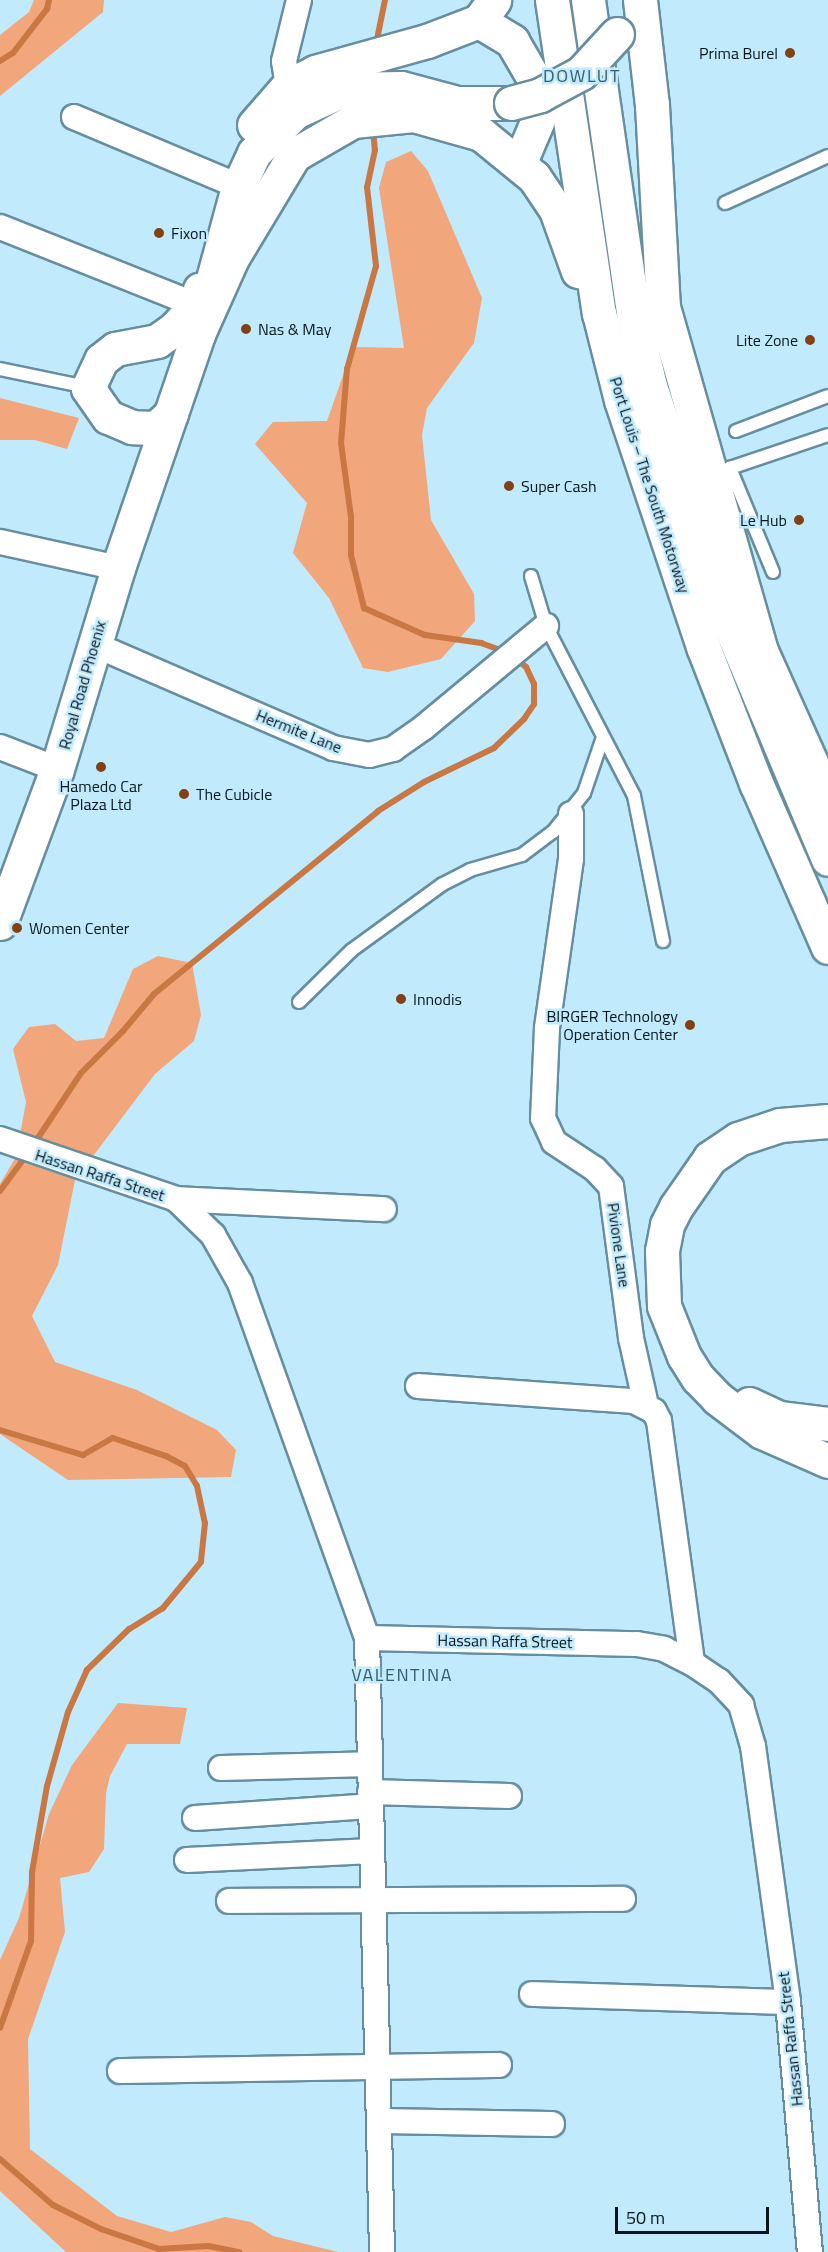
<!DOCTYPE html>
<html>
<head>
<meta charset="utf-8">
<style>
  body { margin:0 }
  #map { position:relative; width:828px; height:2252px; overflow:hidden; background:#c1eafd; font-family:"Titillium Web",sans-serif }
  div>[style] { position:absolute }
  .green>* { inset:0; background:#f1a67b }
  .stream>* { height:6px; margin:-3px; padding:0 3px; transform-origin:3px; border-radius:3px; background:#c97743 }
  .roads { filter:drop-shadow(2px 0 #678e9f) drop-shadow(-2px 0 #678e9f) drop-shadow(0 2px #678e9f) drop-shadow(0 -2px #678e9f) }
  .lane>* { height:12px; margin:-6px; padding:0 6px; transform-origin:6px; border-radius:6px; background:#fff }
  .street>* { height:24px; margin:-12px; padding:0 12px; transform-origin:12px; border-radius:12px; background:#fff }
  .primary>* { height:33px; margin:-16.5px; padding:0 16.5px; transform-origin:16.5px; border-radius:16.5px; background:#fff }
  .highway>* { height:33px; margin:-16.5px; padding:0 16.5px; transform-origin:16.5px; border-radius:16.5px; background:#fff }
  .bridges { filter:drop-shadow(2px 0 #678e9f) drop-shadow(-2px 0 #678e9f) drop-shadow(0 2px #678e9f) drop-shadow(0 -2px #678e9f) }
  .primary-bridge>* { height:33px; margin:-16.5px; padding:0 16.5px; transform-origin:16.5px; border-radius:16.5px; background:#fff }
  .dots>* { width:16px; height:16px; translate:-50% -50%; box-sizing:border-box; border:3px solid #c1eafd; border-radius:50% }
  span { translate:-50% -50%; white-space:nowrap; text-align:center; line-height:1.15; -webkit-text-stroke:5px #c1eafd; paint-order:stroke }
  .poi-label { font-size:16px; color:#06161c }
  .right { translate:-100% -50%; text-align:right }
  .left { translate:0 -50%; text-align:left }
  .street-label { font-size:16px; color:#06161c }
  .neighbourhood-label { font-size:18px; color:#385e6d; letter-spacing:1.5px }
  .scale { position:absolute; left:615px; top:2207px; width:154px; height:27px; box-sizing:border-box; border:3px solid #06161c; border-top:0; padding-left:8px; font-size:18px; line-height:21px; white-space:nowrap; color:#06161c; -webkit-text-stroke:4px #c1eafd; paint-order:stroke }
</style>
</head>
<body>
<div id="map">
  <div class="green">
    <div style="clip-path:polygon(34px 0,104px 0,103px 12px,0 96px,0 35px,29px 12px)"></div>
    <div style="clip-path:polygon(411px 151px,428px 171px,482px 298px,474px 343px,427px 408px,422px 435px,431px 520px,474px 594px,475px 621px,441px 659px,388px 672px,363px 668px,329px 598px,293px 553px,307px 503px,255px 444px,273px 422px,327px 421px,353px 347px,404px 348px,379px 188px,386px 162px)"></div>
    <div style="clip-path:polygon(0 398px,79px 418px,67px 449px,35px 440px,0 440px)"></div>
    <div style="clip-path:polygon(158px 956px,192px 963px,201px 1015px,194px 1041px,155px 1074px,75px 1180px,58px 1265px,32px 1316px,55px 1362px,137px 1390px,217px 1430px,236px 1450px,231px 1477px,68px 1480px,0 1434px,0 1184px,16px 1157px,26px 1102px,13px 1049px,29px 1027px,55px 1024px,76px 1041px,104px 1038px,133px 969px)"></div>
    <div style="clip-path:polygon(118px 1703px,187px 1708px,180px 1744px,127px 1744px,110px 1776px,106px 1793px,104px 1849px,89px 1872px,60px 1878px,65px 1932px,28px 2039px,30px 2149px,117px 2216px,171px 2232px,225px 2217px,251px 2222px,273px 2236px,338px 2252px,66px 2252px,0 2191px,0 1960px,19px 1918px,49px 1814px,72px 1765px)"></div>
  </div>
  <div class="stream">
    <div style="left:376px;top:44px;width:45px;rotate:-78.4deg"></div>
    <div style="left:0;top:61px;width:15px;rotate:-32deg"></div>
    <div style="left:13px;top:53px;width:56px;rotate:-52.3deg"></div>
    <div style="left:47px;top:9px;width:9px;rotate:-77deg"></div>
    <div style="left:373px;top:129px;width:21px;rotate:85deg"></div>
    <div style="left:375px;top:150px;width:38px;rotate:102deg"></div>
    <div style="left:367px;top:187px;width:80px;rotate:83.5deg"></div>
    <div style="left:376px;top:266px;width:107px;rotate:105.7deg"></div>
    <div style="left:347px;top:369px;width:74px;rotate:94.6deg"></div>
    <div style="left:341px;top:443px;width:75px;rotate:82.3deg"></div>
    <div style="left:351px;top:517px;width:38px;rotate:90deg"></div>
    <div style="left:351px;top:555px;width:55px;rotate:76.2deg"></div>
    <div style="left:364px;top:608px;width:67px;rotate:23.9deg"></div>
    <div style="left:425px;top:635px;width:57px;rotate:8.1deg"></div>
    <div style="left:481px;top:643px;width:27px;rotate:20deg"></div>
    <div style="left:34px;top:1144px;width:85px;rotate:-56.5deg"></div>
    <div style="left:81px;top:1073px;width:59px;rotate:-45deg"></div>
    <div style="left:123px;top:1031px;width:48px;rotate:-50deg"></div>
    <div style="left:154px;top:994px;width:289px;rotate:-39.2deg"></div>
    <div style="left:378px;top:811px;width:54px;rotate:-32.2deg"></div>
    <div style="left:424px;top:782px;width:78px;rotate:-25.9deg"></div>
    <div style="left:494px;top:748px;width:42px;rotate:-44deg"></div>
    <div style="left:524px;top:719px;width:18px;rotate:-56deg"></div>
    <div style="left:534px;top:704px;width:20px;rotate:-90deg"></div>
    <div style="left:534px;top:684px;width:19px;rotate:-115deg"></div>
    <div style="left:526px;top:667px;width:14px;rotate:-141deg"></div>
    <div style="left:0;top:1191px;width:47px;rotate:-53.6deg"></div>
    <div style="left:0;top:1430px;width:87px;rotate:16.8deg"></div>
    <div style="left:83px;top:1455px;width:34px;rotate:-30deg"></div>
    <div style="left:113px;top:1438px;width:56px;rotate:18.8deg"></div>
    <div style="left:166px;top:1456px;width:21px;rotate:28deg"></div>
    <div style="left:185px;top:1466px;width:23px;rotate:59deg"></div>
    <div style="left:197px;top:1486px;width:38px;rotate:78deg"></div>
    <div style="left:205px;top:1523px;width:39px;rotate:96deg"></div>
    <div style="left:201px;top:1562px;width:60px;rotate:129.6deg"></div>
    <div style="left:163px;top:1608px;width:40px;rotate:148deg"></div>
    <div style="left:129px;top:1629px;width:59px;rotate:135.7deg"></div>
    <div style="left:87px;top:1670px;width:46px;rotate:114.3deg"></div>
    <div style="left:68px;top:1712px;width:77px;rotate:105.8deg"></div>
    <div style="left:47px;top:1786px;width:87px;rotate:99.9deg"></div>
    <div style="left:32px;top:1872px;width:69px;rotate:90.8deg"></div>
    <div style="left:31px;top:1941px;width:92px;rotate:109.6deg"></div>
    <div style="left:0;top:2159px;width:70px;rotate:41deg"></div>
    <div style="left:53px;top:2205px;width:54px;rotate:26.6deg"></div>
    <div style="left:101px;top:2229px;width:61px;rotate:19deg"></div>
    <div style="left:159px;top:2249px;width:49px;rotate:-3.5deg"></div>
    <div style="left:208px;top:2246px;width:32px;rotate:11deg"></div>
  </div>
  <div class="roads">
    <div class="lane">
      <div style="left:725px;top:203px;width:113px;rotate:-24.5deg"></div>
      <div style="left:0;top:369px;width:89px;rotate:11.7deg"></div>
      <div style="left:736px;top:431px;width:98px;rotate:-20.8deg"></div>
      <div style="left:773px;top:572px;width:113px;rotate:-112.5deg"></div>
      <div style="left:730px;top:468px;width:103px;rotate:-18.6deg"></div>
      <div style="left:531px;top:576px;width:52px;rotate:73.3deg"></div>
      <div style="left:546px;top:626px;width:191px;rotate:62.6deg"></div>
      <div style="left:634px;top:796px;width:148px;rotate:78.7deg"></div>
      <div style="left:299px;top:1002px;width:74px;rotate:-44.5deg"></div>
      <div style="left:352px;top:950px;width:112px;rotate:-36deg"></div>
      <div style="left:443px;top:884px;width:30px;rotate:-27deg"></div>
      <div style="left:470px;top:870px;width:54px;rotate:-16.1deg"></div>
      <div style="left:522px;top:855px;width:39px;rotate:-37deg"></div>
      <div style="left:553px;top:832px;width:50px;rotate:-51.5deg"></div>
      <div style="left:584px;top:793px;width:56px;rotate:-71.2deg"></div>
    </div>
    <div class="street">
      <div style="left:288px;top:86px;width:25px;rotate:-99deg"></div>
      <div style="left:284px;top:61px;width:63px;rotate:-76.2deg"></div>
      <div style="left:74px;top:117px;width:163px;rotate:22.8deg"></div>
      <div style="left:0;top:227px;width:211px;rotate:21.7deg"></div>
      <div style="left:0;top:542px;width:121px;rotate:12.4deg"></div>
      <div style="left:93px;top:644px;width:262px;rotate:23.4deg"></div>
      <div style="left:333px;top:748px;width:37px;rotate:11deg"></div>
      <div style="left:369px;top:755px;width:25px;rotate:-14deg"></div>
      <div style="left:393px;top:749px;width:37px;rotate:-35deg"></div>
      <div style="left:423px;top:728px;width:160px;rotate:-39.7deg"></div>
      <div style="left:0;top:747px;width:61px;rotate:21.1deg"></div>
      <div style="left:571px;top:814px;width:45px;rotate:90deg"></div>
      <div style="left:571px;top:859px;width:171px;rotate:98.1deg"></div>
      <div style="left:547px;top:1028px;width:90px;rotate:92.5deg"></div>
      <div style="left:543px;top:1118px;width:26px;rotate:65deg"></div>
      <div style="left:554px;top:1142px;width:49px;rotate:33.4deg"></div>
      <div style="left:595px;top:1169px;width:23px;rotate:47deg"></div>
      <div style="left:611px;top:1186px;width:153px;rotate:82.5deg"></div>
      <div style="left:631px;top:1338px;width:69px;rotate:77.4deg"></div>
      <div style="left:0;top:1139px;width:186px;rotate:18.8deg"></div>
      <div style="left:176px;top:1199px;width:52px;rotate:44.2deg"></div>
      <div style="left:213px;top:1235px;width:55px;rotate:60.6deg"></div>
      <div style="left:240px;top:1283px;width:377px;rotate:70.3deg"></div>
      <div style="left:367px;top:1638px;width:270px;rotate:1.3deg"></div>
      <div style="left:637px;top:1644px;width:27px;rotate:10deg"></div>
      <div style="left:664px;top:1649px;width:31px;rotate:27deg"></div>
      <div style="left:692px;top:1663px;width:32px;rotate:34deg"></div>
      <div style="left:719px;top:1681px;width:33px;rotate:47deg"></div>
      <div style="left:741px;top:1705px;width:43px;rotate:73.7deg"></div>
      <div style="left:753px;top:1746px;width:258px;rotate:82.2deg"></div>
      <div style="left:788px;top:2002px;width:251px;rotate:85deg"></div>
      <div style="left:176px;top:1199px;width:208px;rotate:2.8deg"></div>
      <div style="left:418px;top:1386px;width:217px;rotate:4deg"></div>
      <div style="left:634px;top:1401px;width:22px;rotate:27deg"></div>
      <div style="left:654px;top:1411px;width:11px;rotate:63deg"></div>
      <div style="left:659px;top:1421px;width:244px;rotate:82.2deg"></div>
      <div style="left:367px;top:1638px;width:614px;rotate:88.6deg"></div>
      <div style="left:221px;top:1768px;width:148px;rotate:-1.5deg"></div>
      <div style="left:370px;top:1792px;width:139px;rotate:1.6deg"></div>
      <div style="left:195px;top:1818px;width:175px;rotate:-3.9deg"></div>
      <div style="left:187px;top:1860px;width:185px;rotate:-2.8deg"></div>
      <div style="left:229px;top:1901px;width:394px;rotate:-0.3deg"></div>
      <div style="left:532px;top:1994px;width:256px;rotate:1.8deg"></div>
      <div style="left:120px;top:2071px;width:379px;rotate:-0.9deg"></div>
      <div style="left:380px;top:2121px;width:172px;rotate:1deg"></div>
    </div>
    <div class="primary">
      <div style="left:254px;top:125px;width:52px;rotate:-48.9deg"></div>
      <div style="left:288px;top:86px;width:30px;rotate:-27deg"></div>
      <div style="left:315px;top:72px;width:116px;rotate:-15.5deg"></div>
      <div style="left:427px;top:41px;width:56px;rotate:-21deg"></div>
      <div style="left:479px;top:21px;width:39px;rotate:31deg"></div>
      <div style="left:512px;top:41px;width:44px;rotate:59.9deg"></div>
      <div style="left:534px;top:79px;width:43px;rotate:86deg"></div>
      <div style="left:537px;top:122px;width:43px;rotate:113deg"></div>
      <div style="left:171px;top:414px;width:21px;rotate:137deg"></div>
      <div style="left:156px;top:428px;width:24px;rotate:-178deg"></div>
      <div style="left:132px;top:427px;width:26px;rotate:-157deg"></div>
      <div style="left:108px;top:417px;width:35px;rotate:-125deg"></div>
      <div style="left:88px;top:388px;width:31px;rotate:-65deg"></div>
      <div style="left:101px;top:360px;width:18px;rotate:-38deg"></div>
      <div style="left:115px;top:349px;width:43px;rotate:-10.8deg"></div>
      <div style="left:157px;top:341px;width:19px;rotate:-35deg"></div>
      <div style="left:173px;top:330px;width:34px;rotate:-47deg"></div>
      <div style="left:196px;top:305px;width:16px;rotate:-76deg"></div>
      <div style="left:0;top:923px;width:164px;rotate:-69.7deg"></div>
      <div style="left:57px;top:769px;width:210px;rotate:-73.1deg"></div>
      <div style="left:118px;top:568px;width:247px;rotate:-71.1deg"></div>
      <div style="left:198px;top:334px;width:149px;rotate:-74.8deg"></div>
      <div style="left:237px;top:190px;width:41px;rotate:-65.3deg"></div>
      <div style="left:254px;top:153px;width:58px;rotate:-45deg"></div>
      <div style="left:295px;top:112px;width:55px;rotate:-24.7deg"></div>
      <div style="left:345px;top:89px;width:56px;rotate:-1deg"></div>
      <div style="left:401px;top:88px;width:58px;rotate:15deg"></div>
      <div style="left:457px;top:103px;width:54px"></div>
    </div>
    <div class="highway">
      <div style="left:552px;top:0;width:317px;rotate:81.5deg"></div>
      <div style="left:599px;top:313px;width:90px;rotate:75.8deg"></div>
      <div style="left:621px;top:400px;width:262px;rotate:71.6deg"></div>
      <div style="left:704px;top:649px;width:144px;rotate:68.8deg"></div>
      <div style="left:756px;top:783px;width:179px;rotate:66.3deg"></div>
      <div style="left:588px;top:0;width:321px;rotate:81.8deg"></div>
      <div style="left:634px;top:318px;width:70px;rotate:76.8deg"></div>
      <div style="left:650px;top:386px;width:248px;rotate:71.6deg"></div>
      <div style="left:728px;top:621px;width:258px;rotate:67.2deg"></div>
      <div style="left:640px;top:0;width:106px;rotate:83.5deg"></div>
      <div style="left:652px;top:105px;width:202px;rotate:86.9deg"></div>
      <div style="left:663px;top:307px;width:358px;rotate:74.1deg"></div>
      <div style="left:761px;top:651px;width:163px;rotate:65.8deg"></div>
      <div style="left:479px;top:21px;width:26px;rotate:-54deg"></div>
      <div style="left:198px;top:334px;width:83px;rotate:-65.9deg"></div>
      <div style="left:232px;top:258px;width:120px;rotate:-59deg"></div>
      <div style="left:294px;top:155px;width:68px;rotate:-30deg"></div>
      <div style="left:353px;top:121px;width:61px;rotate:-5.6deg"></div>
      <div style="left:414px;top:115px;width:70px;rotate:15.8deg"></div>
      <div style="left:481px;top:134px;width:68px;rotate:39.1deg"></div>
      <div style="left:534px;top:177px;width:40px;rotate:56deg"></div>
      <div style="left:556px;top:210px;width:65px;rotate:70.2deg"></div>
      <div style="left:828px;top:1121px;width:48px;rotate:175.2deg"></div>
      <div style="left:780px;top:1125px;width:44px;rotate:161.6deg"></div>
      <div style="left:738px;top:1139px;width:34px;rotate:146deg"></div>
      <div style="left:710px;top:1158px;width:60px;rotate:124.8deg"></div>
      <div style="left:676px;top:1207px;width:20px;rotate:117deg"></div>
      <div style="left:667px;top:1225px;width:26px;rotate:101deg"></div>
      <div style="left:662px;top:1251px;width:55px;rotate:87.9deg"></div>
      <div style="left:664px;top:1306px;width:54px;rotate:68.2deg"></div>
      <div style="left:684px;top:1356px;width:26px;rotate:58deg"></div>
      <div style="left:698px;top:1378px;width:28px;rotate:46deg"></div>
      <div style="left:717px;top:1398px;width:56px;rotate:37.1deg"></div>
      <div style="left:762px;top:1432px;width:72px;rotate:23.7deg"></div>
      <div style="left:749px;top:1404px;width:33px;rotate:25deg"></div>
      <div style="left:779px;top:1418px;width:49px;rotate:7deg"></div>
    </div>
  </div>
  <div class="bridges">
    <div class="primary-bridge">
      <div style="left:511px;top:103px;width:30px;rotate:-15deg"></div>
      <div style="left:540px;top:95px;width:47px;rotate:-28.2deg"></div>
      <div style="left:581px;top:73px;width:53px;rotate:-47.3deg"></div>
    </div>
  </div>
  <div class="dots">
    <div style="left:790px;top:53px;background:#834010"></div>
    <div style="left:159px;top:233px;background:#834010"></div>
    <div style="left:246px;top:329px;background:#834010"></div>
    <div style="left:810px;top:340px;background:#834010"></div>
    <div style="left:509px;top:486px;background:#834010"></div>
    <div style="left:799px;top:520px;background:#834010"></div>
    <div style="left:101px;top:767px;background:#834010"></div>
    <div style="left:184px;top:794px;background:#834010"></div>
    <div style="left:17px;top:928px;background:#834010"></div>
    <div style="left:401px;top:999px;background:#834010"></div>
    <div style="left:690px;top:1025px;background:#834010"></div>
  </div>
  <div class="poi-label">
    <span class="right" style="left:778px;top:53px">Prima Burel</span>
    <span class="left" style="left:171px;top:233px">Fixon</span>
    <span class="left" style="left:258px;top:329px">Nas &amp; May</span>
    <span class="right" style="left:798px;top:340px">Lite Zone</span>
    <span class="left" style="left:521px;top:486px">Super Cash</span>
    <span class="right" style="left:787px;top:520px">Le Hub</span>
    <span style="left:101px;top:795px">Hamedo Car<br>Plaza Ltd</span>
    <span class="left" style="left:196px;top:794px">The Cubicle</span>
    <span class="left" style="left:29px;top:928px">Women Center</span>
    <span class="left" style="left:413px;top:999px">Innodis</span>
    <span class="right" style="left:678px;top:1025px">BIRGER Technology<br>Operation Center</span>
  </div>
  <div class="street-label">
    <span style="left:650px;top:485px;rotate:72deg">Port Louis – The South Motorway</span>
    <span style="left:82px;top:685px;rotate:-74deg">Royal Road Phoenix</span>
    <span style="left:299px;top:731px;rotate:22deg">Hermite Lane</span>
    <span style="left:100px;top:1175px;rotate:18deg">Hassan Raffa Street</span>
    <span style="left:619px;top:1245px;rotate:82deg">Pivione Lane</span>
    <span style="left:505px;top:1641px;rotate:1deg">Hassan Raffa Street</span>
    <span style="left:790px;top:2039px;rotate:-96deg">Hassan Raffa Street</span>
  </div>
  <div class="neighbourhood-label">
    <span style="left:582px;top:76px">DOWLUT</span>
    <span style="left:402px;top:1675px">VALENTINA</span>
  </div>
  <div class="scale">50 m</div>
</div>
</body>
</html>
